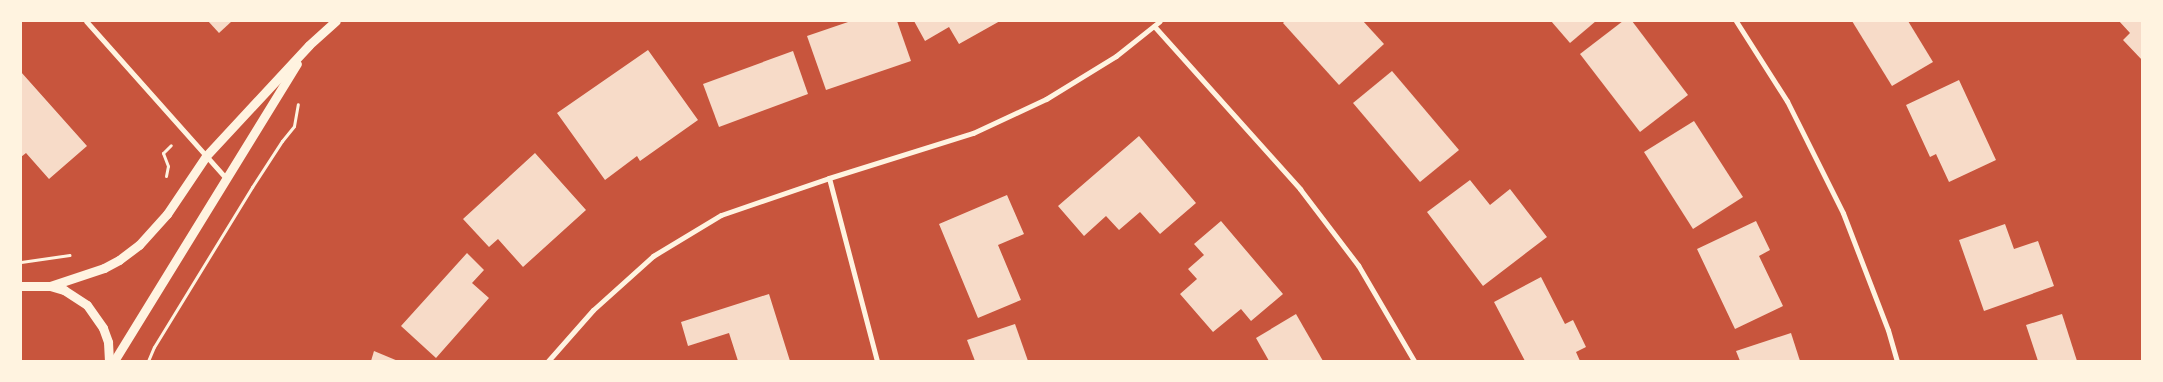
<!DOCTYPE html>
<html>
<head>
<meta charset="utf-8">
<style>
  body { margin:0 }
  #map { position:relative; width:2163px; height:382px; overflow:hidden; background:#c8553d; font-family:Raleway,sans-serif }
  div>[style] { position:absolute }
  .building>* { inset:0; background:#f7dbc8 }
  .path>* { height:3px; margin:-1.5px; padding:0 1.5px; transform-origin:1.5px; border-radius:1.5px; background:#fff3e0 }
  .minor>* { height:5px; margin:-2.5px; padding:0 2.5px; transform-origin:2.5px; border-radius:2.5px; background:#fff3e0 }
  .tertiary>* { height:9px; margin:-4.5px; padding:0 4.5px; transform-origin:4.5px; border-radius:4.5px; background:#fff3e0 }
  span { translate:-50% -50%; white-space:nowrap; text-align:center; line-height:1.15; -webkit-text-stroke:5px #fff3e0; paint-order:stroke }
  .frame { position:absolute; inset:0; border:22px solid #fff3e0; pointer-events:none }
</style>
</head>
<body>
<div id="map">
  <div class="building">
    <div style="clip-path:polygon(208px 21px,232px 21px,219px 33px)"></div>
    <div style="clip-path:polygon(851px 21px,897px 21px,911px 61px,826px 90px,807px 36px)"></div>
    <div style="clip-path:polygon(914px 21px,1000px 21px,959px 44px,949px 27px,925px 41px)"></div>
    <div style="clip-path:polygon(1285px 21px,1363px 21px,1384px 44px,1339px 85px,1283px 23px)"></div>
    <div style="clip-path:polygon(1551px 21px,1596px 21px,1570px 43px)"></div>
    <div style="clip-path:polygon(1623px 21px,1632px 21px,1688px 95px,1640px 132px,1580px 54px)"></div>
    <div style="clip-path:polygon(1852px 21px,1908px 21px,1933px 62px,1892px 86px)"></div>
    <div style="clip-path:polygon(2119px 21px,2142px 21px,2142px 60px,2123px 40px,2130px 33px)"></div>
    <div style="clip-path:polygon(648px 50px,698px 120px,640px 161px,637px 156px,605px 180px,557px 113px)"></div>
    <div style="clip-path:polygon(793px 51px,808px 94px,719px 127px,703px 84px)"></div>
    <div style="clip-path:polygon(1392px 71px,1459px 150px,1420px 182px,1353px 103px)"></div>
    <div style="clip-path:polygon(21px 72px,87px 146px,49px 179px,26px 153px,21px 157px)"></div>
    <div style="clip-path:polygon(1959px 80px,1996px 160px,1949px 182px,1936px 154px,1930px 157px,1906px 105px)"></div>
    <div style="clip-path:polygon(1694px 121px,1743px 197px,1693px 229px,1644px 152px)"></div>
    <div style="clip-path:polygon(1139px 136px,1196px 203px,1160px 234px,1140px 212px,1119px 230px,1106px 216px,1084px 236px,1058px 206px)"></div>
    <div style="clip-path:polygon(535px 153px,586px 210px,523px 267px,498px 239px,489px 247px,463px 219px)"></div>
    <div style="clip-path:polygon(1470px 180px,1490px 205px,1510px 189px,1547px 237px,1483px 286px,1427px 212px)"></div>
    <div style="clip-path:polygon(1007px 195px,1024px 234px,998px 245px,1021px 300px,978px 318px,939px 224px)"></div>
    <div style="clip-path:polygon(1221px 221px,1283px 294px,1251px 321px,1241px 309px,1213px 332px,1180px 294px,1197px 279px,1188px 269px,1204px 255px,1194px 244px)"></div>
    <div style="clip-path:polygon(1756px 221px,1770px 250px,1759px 256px,1783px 306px,1735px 329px,1697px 249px)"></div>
    <div style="clip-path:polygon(2005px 224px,2014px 249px,2038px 241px,2054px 286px,1984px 311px,1959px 240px)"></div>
    <div style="clip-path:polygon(467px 253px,484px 270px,472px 283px,489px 298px,436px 358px,401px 326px)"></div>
    <div style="clip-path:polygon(1541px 277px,1565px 324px,1573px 320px,1586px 347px,1576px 352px,1580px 361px,1525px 361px,1494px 302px)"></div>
    <div style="clip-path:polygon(769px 294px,790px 361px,738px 361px,729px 333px,688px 346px,681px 322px)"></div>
    <div style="clip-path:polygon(1296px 314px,1323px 361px,1269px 361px,1256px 338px)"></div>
    <div style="clip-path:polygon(2062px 314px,2077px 361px,2038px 361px,2026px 325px)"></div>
    <div style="clip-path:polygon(1015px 324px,1028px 361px,975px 361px,967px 340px)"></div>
    <div style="clip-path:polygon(1791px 333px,1800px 361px,1740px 361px,1736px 351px)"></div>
    <div style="clip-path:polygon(374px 351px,398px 361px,371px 361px)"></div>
  </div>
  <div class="path">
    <div style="left:166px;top:176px;width:10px;rotate:-79deg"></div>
    <div style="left:168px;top:166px;width:14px;rotate:-111deg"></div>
    <div style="left:163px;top:153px;width:11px;rotate:-45deg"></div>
    <div style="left:21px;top:262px;width:49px;rotate:-8.1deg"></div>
    <div style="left:148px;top:361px;width:15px;rotate:-67deg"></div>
    <div style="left:154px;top:347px;width:188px;rotate:-58.5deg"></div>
    <div style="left:252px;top:187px;width:55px;rotate:-56.9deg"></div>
    <div style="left:282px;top:141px;width:19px;rotate:-51deg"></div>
    <div style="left:294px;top:126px;width:22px;rotate:-80deg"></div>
  </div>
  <div class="minor">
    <div style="left:86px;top:21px;width:209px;rotate:48.3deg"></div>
    <div style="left:1736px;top:21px;width:95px;rotate:57.5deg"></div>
    <div style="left:1787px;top:101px;width:125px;rotate:63.4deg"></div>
    <div style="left:1843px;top:213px;width:125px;rotate:69deg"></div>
    <div style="left:1888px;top:330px;width:32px;rotate:74deg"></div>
    <div style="left:1154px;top:26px;width:219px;rotate:48.1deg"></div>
    <div style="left:1300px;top:189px;width:96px;rotate:52.7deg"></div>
    <div style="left:1358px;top:265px;width:111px;rotate:59.7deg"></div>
    <div style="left:829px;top:178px;width:189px;rotate:75.3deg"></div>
    <div style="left:548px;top:361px;width:68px;rotate:-48.6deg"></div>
    <div style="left:593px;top:310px;width:81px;rotate:-42deg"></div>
    <div style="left:653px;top:256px;width:79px;rotate:-31.1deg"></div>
    <div style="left:721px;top:215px;width:114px;rotate:-18.9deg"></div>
    <div style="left:829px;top:178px;width:151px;rotate:-17.4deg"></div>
    <div style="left:973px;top:133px;width:81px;rotate:-25deg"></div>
    <div style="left:1046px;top:99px;width:82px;rotate:-31.6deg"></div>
    <div style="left:1116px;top:56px;width:56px;rotate:-38.5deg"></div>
  </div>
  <div class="tertiary">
    <div style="left:21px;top:286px;width:29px"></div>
    <div style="left:50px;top:286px;width:15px;rotate:16deg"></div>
    <div style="left:64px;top:290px;width:27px;rotate:33deg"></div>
    <div style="left:87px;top:305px;width:28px;rotate:55deg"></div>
    <div style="left:103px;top:328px;width:15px;rotate:70deg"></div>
    <div style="left:108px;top:342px;width:19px;rotate:87deg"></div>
    <div style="left:50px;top:286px;width:57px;rotate:-18.4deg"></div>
    <div style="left:104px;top:268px;width:17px;rotate:-28deg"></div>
    <div style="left:119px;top:260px;width:25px;rotate:-37deg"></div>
    <div style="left:139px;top:245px;width:42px;rotate:-47.9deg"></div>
    <div style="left:167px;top:214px;width:70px;rotate:-56.1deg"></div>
    <div style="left:206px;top:156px;width:151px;rotate:-47.1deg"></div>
    <div style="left:309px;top:45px;width:36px;rotate:-42deg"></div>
    <div style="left:114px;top:361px;width:349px;rotate:-58.4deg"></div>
  </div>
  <div class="frame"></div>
</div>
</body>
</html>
